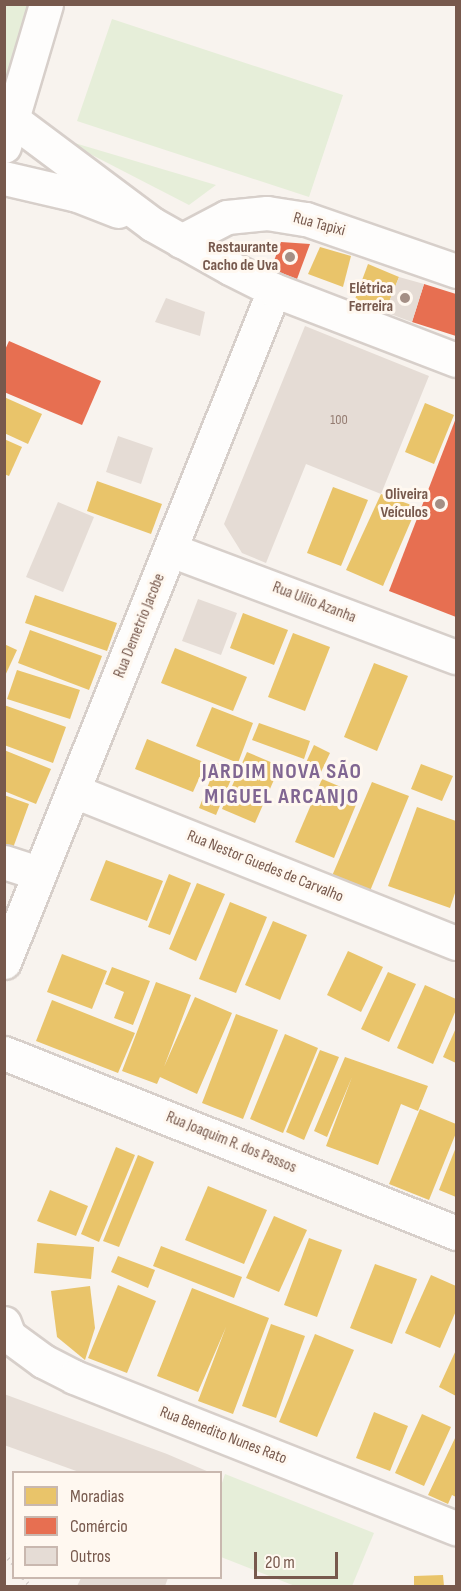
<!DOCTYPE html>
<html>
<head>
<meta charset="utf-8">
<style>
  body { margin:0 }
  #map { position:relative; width:461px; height:1591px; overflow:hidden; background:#f8f3ee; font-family:"Sofia Sans Condensed",sans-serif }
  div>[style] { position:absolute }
  .green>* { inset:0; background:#e6eed9 }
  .homes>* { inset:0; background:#e9c46a }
  .shops>* { inset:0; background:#e76f51 }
  .building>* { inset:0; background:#e5dcd5 }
  .path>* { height:4px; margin-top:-2px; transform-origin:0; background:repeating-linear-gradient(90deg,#dad3d0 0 1.5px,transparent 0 6px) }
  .roads { filter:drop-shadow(2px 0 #d7cfca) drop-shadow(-2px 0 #d7cfca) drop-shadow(0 2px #d7cfca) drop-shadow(0 -2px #d7cfca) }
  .minor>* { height:33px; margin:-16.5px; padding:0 16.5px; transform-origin:16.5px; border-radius:16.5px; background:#fefdfc }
  .tertiary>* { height:33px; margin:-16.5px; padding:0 16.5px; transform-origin:16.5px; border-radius:16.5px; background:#fefdfc }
  .secondary>* { height:33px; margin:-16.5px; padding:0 16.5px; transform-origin:16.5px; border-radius:16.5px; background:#fefdfc }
  .dots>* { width:16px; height:16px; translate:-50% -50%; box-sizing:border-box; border:3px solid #fff8f0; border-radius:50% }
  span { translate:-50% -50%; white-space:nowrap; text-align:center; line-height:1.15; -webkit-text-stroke:6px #fff8f0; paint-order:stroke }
  .number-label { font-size:14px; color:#947c71 }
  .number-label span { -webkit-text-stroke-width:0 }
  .street-label { font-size:16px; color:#77594d }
  .poi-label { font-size:16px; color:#77594d; font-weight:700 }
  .right { translate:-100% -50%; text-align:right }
  .district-label { font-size:22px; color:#806692; font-weight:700; letter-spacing:1.5px }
  .frame { position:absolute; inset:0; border:6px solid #77594d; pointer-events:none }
  .legend { position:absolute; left:12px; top:1471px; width:210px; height:108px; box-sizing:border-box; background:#fff8f0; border:2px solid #c9b8af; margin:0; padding:8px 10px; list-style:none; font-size:18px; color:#77594d }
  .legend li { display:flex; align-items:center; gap:12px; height:30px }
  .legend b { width:30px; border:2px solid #c9b8af }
  .scale { position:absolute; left:254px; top:1552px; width:84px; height:27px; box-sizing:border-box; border:3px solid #77594d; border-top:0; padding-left:8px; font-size:18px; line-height:21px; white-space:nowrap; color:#77594d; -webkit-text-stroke:4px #fff8f0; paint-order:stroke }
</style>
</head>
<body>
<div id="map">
  <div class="green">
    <div style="clip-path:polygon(5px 5px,30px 5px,14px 66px,5px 84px)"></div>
    <div style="clip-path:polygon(112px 19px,343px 95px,309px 197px,77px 121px)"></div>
    <div style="clip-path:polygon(61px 139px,216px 185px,189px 205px)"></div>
    <div style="clip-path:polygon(225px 1474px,374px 1533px,352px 1586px,295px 1586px,221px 1557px,221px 1486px)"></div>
  </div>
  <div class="homes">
    <div style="clip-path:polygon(320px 247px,351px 256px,343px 287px,308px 274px)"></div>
    <div style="clip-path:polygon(368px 264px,399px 277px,385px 312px,354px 302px)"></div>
    <div style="clip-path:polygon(4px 397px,42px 414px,28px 444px,4px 433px)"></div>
    <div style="clip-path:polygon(425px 403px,454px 415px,434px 464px,405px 452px)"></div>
    <div style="clip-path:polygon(4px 439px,22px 447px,9px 476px,4px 474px)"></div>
    <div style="clip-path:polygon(97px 481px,162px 504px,151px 534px,87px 511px)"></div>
    <div style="clip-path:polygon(333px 487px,368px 500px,341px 566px,307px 553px)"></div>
    <div style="clip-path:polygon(381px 494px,417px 507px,383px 586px,346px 570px)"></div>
    <div style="clip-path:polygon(35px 595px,117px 623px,107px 651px,25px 623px)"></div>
    <div style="clip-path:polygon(243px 613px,288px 630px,274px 665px,230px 648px)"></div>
    <div style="clip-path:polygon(30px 630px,102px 656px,89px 690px,18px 663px)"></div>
    <div style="clip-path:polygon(293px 633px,330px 647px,305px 711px,268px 697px)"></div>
    <div style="clip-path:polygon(4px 644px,17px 650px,4px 678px)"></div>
    <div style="clip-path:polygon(175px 648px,247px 677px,233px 711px,161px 683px)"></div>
    <div style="clip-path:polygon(374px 663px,408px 676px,377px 751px,344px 737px)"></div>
    <div style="clip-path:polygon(17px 670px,80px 690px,70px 719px,7px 699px)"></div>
    <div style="clip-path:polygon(4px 705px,66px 727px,53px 763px,4px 745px)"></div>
    <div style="clip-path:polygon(212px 707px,253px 723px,238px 763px,196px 746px)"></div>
    <div style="clip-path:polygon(259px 723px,310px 741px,304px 759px,252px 740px)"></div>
    <div style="clip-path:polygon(147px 739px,206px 763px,193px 792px,135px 769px)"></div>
    <div style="clip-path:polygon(314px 745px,330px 753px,320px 774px,304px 767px)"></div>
    <div style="clip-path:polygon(4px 750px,51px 769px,36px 804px,4px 791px)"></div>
    <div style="clip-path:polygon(247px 752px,280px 766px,255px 823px,222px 809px)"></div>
    <div style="clip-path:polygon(217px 763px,235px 770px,216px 815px,199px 808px)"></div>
    <div style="clip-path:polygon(421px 764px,453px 776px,442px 801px,411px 789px)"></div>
    <div style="clip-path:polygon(322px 779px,360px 795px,334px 858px,295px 842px)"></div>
    <div style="clip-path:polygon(372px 782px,409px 796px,370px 891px,332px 876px)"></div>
    <div style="clip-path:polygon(4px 795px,29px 804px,13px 848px,4px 845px)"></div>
    <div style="clip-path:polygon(417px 807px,456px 821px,456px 890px,450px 908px,388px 886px)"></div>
    <div style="clip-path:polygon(106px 860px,163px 881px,147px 921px,90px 900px)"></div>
    <div style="clip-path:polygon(169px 874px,191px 883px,170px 935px,148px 927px)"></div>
    <div style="clip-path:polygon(197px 883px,225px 894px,196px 961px,169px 949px)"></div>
    <div style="clip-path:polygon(230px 902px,267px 917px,236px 993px,199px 979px)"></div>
    <div style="clip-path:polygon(273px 921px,307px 935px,280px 1000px,245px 985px)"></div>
    <div style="clip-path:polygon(348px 951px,383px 967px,361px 1012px,327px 995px)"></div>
    <div style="clip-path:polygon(62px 954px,107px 971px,92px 1009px,47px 992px)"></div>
    <div style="clip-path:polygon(112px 967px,150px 981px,133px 1025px,114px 1018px,124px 992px,105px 984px)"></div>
    <div style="clip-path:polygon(388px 972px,416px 984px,389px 1042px,361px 1029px)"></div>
    <div style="clip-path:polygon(156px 982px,191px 995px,164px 1067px,195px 997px,232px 1013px,197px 1094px,160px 1077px,157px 1084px,122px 1071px)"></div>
    <div style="clip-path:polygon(425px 985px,456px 999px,456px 1010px,433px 1064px,397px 1048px)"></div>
    <div style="clip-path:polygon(52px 1000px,135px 1033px,118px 1073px,36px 1041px)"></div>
    <div style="clip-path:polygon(236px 1014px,278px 1030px,243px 1119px,202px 1103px)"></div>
    <div style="clip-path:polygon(456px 1028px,456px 1063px,443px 1057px)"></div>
    <div style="clip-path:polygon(285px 1034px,318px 1048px,283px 1133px,250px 1119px)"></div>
    <div style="clip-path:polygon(320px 1050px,339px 1057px,304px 1140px,286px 1132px)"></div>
    <div style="clip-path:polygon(345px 1057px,428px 1086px,418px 1111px,401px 1104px,378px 1165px,326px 1146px,352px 1077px,327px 1137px,314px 1131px)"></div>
    <div style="clip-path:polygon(420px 1109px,456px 1124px,456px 1133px,429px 1200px,389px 1184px)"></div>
    <div style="clip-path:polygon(116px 1147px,135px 1155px,99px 1242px,81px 1234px)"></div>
    <div style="clip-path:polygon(456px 1147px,456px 1197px,439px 1190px)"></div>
    <div style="clip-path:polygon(138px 1155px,154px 1162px,119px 1247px,103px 1241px)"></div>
    <div style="clip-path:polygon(208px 1186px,267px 1210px,244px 1264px,185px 1240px)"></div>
    <div style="clip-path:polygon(50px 1190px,88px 1206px,76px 1236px,37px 1221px)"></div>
    <div style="clip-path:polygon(274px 1216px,307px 1230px,279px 1292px,246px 1278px)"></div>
    <div style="clip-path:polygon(309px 1238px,342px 1250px,317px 1317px,284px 1305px)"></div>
    <div style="clip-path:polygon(37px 1243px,94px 1247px,91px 1279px,34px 1273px)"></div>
    <div style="clip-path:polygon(161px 1246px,242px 1277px,234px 1298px,153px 1266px)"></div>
    <div style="clip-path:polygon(118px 1256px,155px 1270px,148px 1288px,111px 1272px)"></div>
    <div style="clip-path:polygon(375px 1264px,417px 1279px,392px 1344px,350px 1328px)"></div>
    <div style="clip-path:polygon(431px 1275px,456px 1286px,456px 1311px,440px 1348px,405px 1333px)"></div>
    <div style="clip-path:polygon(118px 1285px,156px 1301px,127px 1373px,88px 1358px)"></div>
    <div style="clip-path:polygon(90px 1286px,95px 1328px,85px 1360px,57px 1337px,51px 1291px)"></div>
    <div style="clip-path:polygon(192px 1288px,269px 1318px,233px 1414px,198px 1401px,226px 1327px,198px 1392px,157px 1376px)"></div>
    <div style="clip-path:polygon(271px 1324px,305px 1336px,276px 1418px,242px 1406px)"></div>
    <div style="clip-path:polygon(315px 1334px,354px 1350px,317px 1437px,279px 1422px)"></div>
    <div style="clip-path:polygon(456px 1350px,456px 1396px,439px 1387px)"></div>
    <div style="clip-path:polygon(374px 1412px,408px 1426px,390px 1471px,356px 1458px)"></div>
    <div style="clip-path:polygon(422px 1414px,451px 1427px,424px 1486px,395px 1473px)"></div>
    <div style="clip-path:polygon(456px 1436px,456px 1497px,452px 1495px,448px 1504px,428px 1495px)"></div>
    <div style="clip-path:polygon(443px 1575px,444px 1586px,414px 1586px,414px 1576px)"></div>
  </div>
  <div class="shops">
    <div style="clip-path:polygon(281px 242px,310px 244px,297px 279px,271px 269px)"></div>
    <div style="clip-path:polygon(424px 284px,456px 294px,456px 336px,412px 322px)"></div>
    <div style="clip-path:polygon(9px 341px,101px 381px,82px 425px,4px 392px,4px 352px)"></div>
    <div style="clip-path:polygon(456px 418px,456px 617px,389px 591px)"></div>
  </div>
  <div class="building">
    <div style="clip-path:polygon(399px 277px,424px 284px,412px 322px,385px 312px)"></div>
    <div style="clip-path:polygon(166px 298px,205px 312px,200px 336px,155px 322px)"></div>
    <div style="clip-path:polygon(305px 326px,429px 376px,381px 494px,306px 464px,266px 563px,242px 553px,224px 524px)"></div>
    <div style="clip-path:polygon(118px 436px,153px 448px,141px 484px,106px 472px)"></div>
    <div style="clip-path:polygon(58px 502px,94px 517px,63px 592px,26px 577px)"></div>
    <div style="clip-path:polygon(198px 599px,237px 613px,221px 655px,182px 641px)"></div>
    <div style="clip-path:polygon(4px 1394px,167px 1454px,209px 1472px,79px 1472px,4px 1445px)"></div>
    <div style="clip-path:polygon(81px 1578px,168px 1578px,165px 1586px,77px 1586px)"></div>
  </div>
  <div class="path">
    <div style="left:4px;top:1554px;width:15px;rotate:48deg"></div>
    <div style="left:23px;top:1578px;width:11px;rotate:49deg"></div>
  </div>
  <div class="roads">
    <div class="minor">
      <div style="left:181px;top:241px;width:52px;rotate:-27.6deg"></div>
      <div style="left:227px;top:217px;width:40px;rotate:-5.7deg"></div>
      <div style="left:267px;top:213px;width:39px;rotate:9deg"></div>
      <div style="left:306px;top:219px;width:159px;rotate:19.1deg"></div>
      <div style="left:171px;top:550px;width:304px;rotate:20.6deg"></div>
      <div style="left:74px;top:791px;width:411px;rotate:21.7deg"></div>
      <div style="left:4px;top:862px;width:35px;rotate:18deg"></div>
      <div style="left:4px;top:962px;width:724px;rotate:-68.11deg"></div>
      <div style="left:4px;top:1053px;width:487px;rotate:21.7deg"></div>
      <div style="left:4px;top:1323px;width:14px;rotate:69deg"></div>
      <div style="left:9px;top:1336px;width:42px;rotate:36.3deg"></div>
      <div style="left:43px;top:1361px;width:35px;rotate:27deg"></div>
      <div style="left:74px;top:1377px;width:411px;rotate:21.6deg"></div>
    </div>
    <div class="tertiary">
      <div style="left:4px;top:146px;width:148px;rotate:-73.5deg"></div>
    </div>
    <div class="secondary">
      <div style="left:4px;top:118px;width:9px;rotate:13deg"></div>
      <div style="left:13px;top:120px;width:174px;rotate:36.8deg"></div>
      <div style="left:152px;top:224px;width:90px;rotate:29.4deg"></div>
      <div style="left:230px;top:268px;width:49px;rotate:26.6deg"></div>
      <div style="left:274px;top:290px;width:195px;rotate:21deg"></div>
      <div style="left:4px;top:178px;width:75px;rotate:13.1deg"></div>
      <div style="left:77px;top:195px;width:44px;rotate:21.3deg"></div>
    </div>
  </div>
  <div class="dots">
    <div style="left:290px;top:257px;background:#a48f85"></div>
    <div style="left:405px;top:298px;background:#a48f85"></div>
    <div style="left:440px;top:504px;background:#a48f85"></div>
  </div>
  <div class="number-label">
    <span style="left:339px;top:420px">100</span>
  </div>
  <div class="street-label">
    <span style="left:319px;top:225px;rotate:15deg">Rua Tapixi</span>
    <span style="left:314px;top:603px;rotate:21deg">Rua Uílio Azanha</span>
    <span style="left:140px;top:626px;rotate:-68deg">Rua Demetrio Jacobe</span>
    <span style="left:265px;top:867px;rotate:22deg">Rua Nestor Guedes de Carvalho</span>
    <span style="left:231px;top:1143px;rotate:22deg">Rua Joaquim R. dos Passos</span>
    <span style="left:223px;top:1436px;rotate:21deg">Rua Benedito Nunes Rato</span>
  </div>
  <div class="poi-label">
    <span class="right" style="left:278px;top:257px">Restaurante<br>Cacho de Uva</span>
    <span class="right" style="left:393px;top:298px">Elétrica<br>Ferreira</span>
    <span class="right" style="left:428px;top:504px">Oliveira<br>Veículos</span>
  </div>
  <div class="district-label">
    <span style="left:282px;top:784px">JARDIM NOVA SÃO<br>MIGUEL ARCANJO</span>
  </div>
  <div class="frame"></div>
  <ul class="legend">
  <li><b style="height:16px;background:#e9c46a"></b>Moradias</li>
  <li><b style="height:16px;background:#e76f51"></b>Comércio</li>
  <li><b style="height:16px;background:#e5dcd5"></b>Outros</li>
  </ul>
  <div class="scale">20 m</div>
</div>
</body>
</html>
